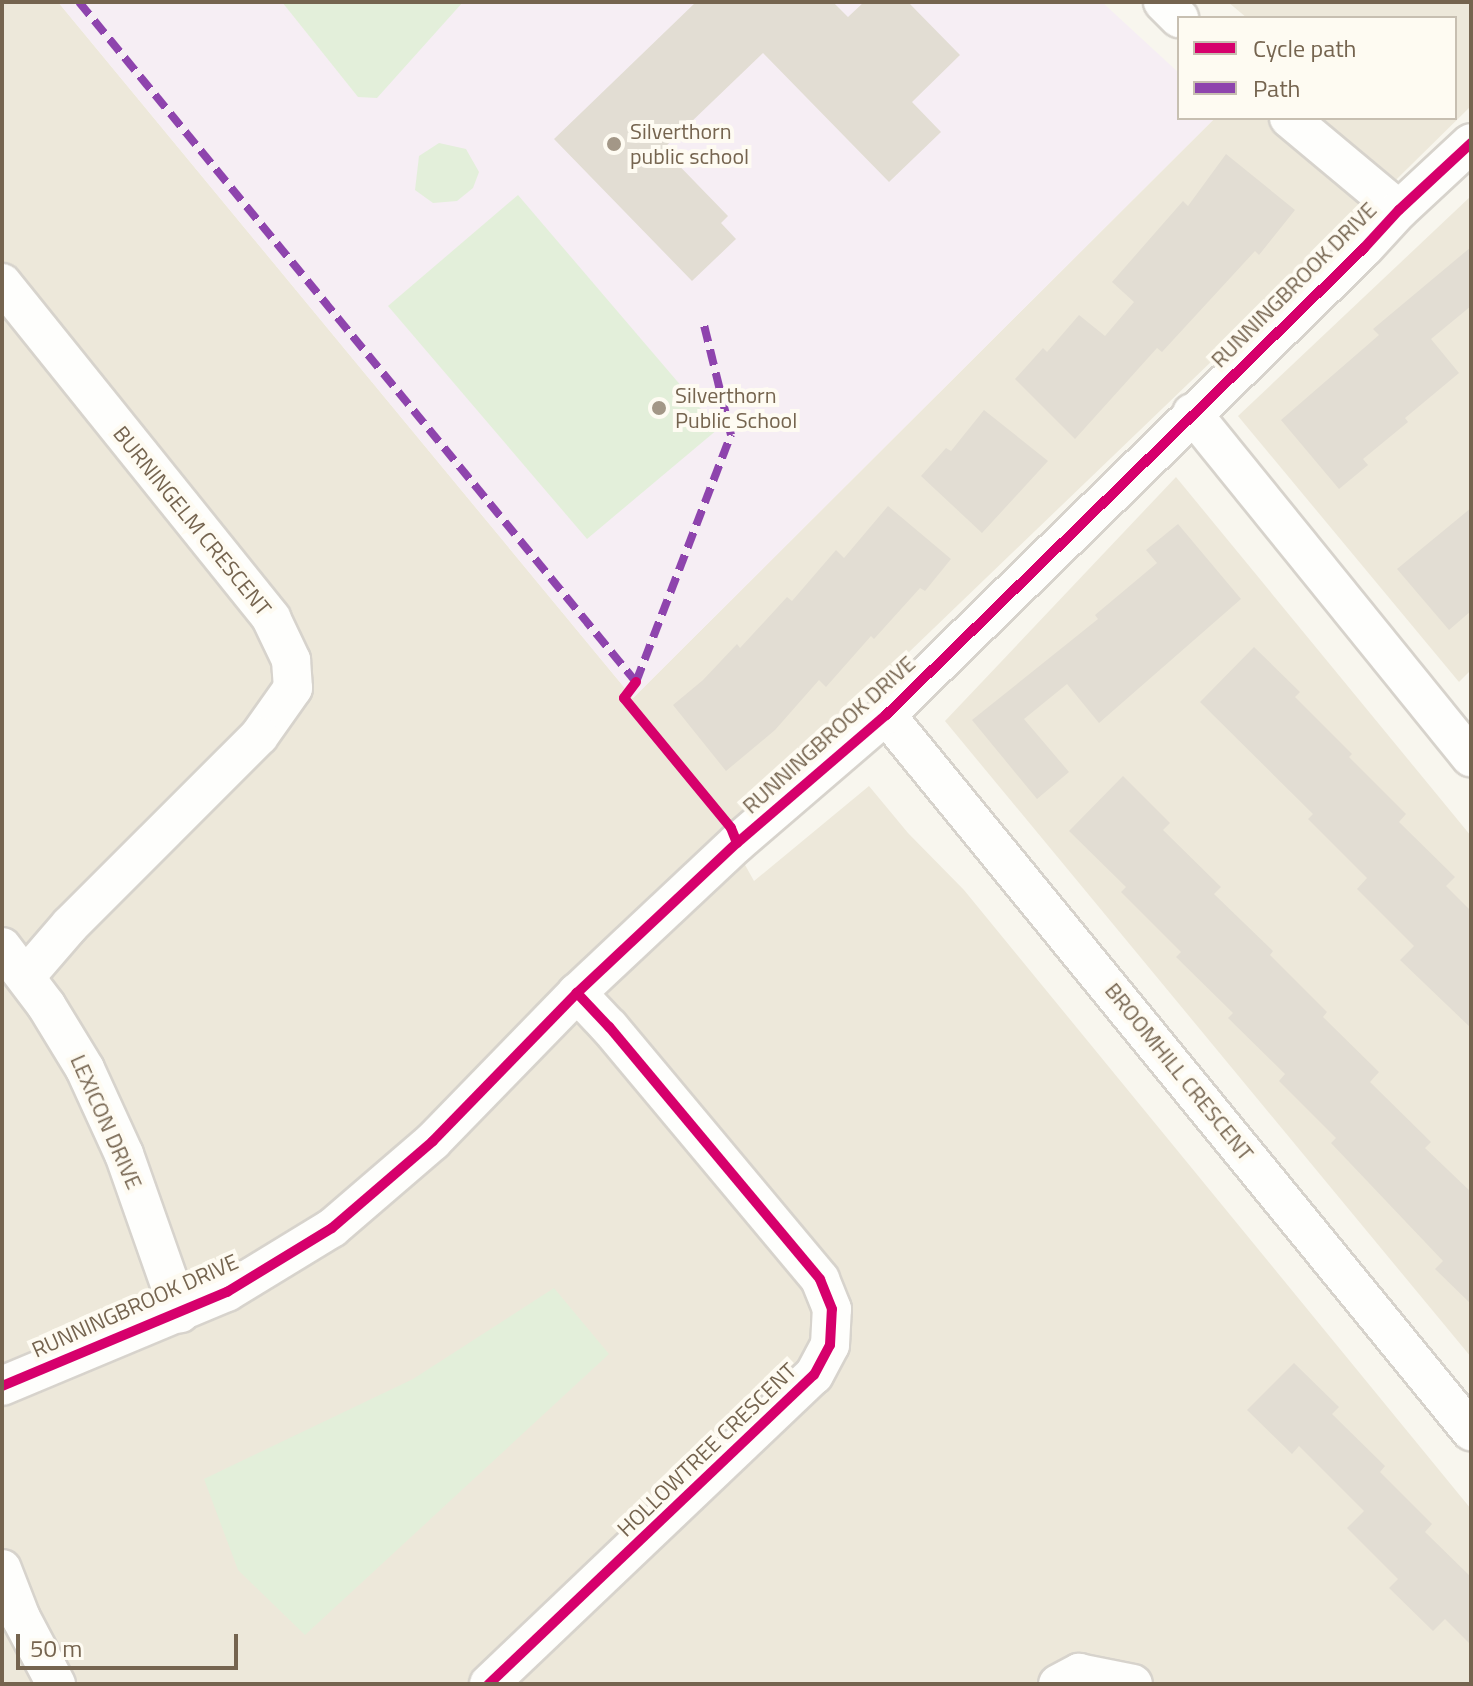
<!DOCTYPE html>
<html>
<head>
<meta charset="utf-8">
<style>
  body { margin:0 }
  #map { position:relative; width:1473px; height:1686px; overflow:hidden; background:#f8f6ee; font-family:"Titillium Web",sans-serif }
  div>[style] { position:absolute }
  .residential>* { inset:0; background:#ede8da }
  .education>* { inset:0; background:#f6eef4 }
  .green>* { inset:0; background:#e3efda }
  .building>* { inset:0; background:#e2ddd3 }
  .roads { filter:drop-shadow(2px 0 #d7d3cc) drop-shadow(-2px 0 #d7d3cc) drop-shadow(0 2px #d7d3cc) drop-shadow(0 -2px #d7d3cc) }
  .minor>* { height:38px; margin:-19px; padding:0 19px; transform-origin:19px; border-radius:19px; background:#fefefc }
  .quiet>* { height:8px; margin-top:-4px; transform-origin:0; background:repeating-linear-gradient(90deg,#8e44ad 0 16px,transparent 0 24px) }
  .cycleway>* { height:10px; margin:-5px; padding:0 5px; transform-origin:5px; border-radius:5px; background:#d6006c }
  .dots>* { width:22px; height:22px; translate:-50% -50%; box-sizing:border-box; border:4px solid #fefbf2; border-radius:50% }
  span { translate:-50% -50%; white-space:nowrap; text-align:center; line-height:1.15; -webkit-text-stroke:8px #fefbf2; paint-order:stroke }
  .poi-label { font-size:22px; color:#75644f }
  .left { translate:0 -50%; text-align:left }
  .street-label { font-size:22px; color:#75644f }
  .frame { position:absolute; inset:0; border:4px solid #75644f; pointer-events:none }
  .legend { position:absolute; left:1177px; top:16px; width:280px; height:104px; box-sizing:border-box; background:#fefbf2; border:2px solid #c7bfb1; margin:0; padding:10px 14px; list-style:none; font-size:24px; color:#75644f }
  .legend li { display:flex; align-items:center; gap:16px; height:40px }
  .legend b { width:40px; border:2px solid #c7bfb1 }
  .scale { position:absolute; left:16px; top:1634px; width:222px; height:36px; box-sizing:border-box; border:4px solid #75644f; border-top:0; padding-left:10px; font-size:24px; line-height:28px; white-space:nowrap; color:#75644f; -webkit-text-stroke:6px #fefbf2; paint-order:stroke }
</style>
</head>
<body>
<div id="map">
  <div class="residential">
    <div style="clip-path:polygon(2px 2px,58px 2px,633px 698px,1215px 118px,1455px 118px,1455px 18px,1247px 18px,1228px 2px,1471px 2px,1471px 106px,1215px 358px,725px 829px,754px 881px,869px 786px,908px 833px,964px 890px,1471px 1509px,1471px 1684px,2px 1684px)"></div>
    <div style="clip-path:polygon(1471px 196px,1471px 670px,1459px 682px,1238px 416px)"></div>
    <div style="clip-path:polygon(1176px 477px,1471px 836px,1471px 1357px,945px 721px)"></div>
  </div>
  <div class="education">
    <div style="clip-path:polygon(58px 2px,1102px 2px,1179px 73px,1179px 118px,1215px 118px,633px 698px)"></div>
  </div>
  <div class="green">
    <div style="clip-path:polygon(282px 2px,463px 2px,377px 98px,358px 97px)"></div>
    <div style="clip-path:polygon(439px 143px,466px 149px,479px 172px,473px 188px,457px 201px,433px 203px,415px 190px,419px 156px)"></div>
    <div style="clip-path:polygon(518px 195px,718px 429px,587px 539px,388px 306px)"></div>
    <div style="clip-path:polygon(554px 1288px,609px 1354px,305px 1635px,238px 1570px,204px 1479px,413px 1379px)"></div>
  </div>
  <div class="building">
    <div style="clip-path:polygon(696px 2px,833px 2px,848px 17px,864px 2px,908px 2px,960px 55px,912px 102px,941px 132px,889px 182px,763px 53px,663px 149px,728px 216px,721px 223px,736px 239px,692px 281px,554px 139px)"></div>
    <div style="clip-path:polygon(1226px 154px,1295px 210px,1259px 255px,1255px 251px,1162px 352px,1157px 348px,1075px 439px,1015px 379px,1043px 348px,1047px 352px,1079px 315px,1105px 336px,1134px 302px,1112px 282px,1183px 201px,1188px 206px)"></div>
    <div style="clip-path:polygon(1471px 247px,1471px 306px,1431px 339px,1459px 373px,1405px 418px,1408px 422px,1363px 459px,1368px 465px,1339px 489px,1281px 420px,1379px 335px,1373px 329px)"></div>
    <div style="clip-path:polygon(984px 410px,1048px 461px,982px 533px,921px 476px,946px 448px,951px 451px)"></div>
    <div style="clip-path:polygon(888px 506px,951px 559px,925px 591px,920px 588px,874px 639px,871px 636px,826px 687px,819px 680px,775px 730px,726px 771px,673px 705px,703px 680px,737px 644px,740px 648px,787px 597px,792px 601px,836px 550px,844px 558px)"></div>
    <div style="clip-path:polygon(1471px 508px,1471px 611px,1449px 630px,1397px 569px)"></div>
    <div style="clip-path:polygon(1178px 524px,1241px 599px,1099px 723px,1067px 684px,1024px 719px,1069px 772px,1037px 799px,972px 720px,1098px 619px,1095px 615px,1157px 563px,1146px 550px)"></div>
    <div style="clip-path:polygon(1254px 647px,1300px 692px,1295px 697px,1352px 754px,1349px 757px,1406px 814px,1399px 822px,1455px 877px,1446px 886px,1471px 911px,1471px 1028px,1400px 960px,1414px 946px,1357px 889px,1367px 878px,1308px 819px,1313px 814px,1200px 702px)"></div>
    <div style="clip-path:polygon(1123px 776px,1170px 823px,1163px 830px,1221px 887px,1214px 894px,1273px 951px,1270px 955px,1327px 1012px,1323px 1017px,1379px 1072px,1370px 1082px,1431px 1142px,1425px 1148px,1471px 1192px,1471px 1304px,1435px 1269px,1443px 1261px,1331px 1143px,1336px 1138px,1279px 1081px,1285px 1074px,1228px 1018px,1233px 1013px,1176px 957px,1181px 952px,1121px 892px,1126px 887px,1069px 831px)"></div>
    <div style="clip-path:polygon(1294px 1363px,1339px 1407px,1332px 1414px,1385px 1466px,1380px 1472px,1432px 1524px,1425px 1532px,1471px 1577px,1471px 1645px,1445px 1619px,1433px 1631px,1389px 1588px,1398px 1579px,1347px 1528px,1364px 1511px,1299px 1446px,1292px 1454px,1247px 1410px)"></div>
  </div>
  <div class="roads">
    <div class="minor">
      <div style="left:1163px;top:2px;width:23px;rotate:45deg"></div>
      <div style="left:1289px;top:118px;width:143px;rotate:39.9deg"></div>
      <div style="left:2px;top:283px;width:430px;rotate:51.2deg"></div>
      <div style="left:271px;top:618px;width:47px;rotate:64.5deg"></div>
      <div style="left:291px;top:660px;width:28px;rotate:86deg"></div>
      <div style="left:293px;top:688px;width:59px;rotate:125.3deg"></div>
      <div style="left:259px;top:736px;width:267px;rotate:135deg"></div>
      <div style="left:70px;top:925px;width:67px;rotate:130.8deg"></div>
      <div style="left:1192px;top:413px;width:443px;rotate:51deg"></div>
      <div style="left:886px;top:715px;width:925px;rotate:50.75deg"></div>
      <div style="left:2px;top:947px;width:73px;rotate:52.8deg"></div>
      <div style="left:46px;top:1005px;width:75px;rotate:58.6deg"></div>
      <div style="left:85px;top:1069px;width:94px;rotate:65.4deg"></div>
      <div style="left:124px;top:1154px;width:169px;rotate:70.6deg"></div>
      <div style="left:2px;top:1386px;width:244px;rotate:-22.7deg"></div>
      <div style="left:227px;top:1292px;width:123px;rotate:-31.4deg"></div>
      <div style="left:332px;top:1228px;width:133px;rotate:-40.7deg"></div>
      <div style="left:433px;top:1141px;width:206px;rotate:-45.8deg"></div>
      <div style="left:577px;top:993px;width:219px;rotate:-43.2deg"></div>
      <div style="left:737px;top:843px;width:196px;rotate:-40.7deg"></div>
      <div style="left:886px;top:715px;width:668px;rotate:-44.33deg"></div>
      <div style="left:1364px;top:248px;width:52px;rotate:-47.4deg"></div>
      <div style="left:1399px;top:210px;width:98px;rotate:-42.9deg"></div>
      <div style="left:2px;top:1569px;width:53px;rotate:68.8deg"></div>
      <div style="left:21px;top:1618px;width:75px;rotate:62.1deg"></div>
      <div style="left:489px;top:1684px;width:448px;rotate:-43.6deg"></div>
      <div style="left:814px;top:1375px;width:34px;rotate:-62deg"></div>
      <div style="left:830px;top:1345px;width:36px;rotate:-87deg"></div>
      <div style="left:832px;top:1309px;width:32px;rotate:-112deg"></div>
      <div style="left:820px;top:1279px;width:329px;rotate:-129.9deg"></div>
      <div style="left:609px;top:1027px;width:47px;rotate:-133.3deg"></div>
      <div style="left:1058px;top:1684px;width:24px;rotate:-28deg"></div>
      <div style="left:1079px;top:1673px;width:55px;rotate:11.5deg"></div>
    </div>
  </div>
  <div class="quiet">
    <div style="left:79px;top:2px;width:879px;rotate:50.68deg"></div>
    <div style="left:636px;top:682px;width:265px;rotate:-69deg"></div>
    <div style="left:731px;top:435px;width:113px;rotate:-103.8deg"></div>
  </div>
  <div class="cycleway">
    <div style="left:636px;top:682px;width:20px;rotate:127deg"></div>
    <div style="left:624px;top:698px;width:168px;rotate:50.5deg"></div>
    <div style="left:731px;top:828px;width:16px;rotate:68deg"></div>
    <div style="left:2px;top:1386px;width:244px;rotate:-22.7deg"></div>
    <div style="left:227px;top:1292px;width:123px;rotate:-31.4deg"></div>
    <div style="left:332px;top:1228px;width:133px;rotate:-40.7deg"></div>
    <div style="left:433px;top:1141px;width:206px;rotate:-45.8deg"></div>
    <div style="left:577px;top:993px;width:219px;rotate:-43.2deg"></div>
    <div style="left:737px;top:843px;width:196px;rotate:-40.7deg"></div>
    <div style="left:886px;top:715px;width:668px;rotate:-44.33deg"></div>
    <div style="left:1364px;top:248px;width:52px;rotate:-47.4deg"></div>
    <div style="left:1399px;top:210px;width:98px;rotate:-42.9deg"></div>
    <div style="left:489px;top:1684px;width:448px;rotate:-43.6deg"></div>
    <div style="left:814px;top:1375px;width:34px;rotate:-62deg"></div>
    <div style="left:830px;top:1345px;width:36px;rotate:-87deg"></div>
    <div style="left:832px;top:1309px;width:32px;rotate:-112deg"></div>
    <div style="left:820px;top:1279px;width:329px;rotate:-129.9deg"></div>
    <div style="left:609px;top:1027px;width:47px;rotate:-133.3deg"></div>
  </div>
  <div class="dots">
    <div style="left:614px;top:144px;background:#a39787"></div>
    <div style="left:659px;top:408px;background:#a39787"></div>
  </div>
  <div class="poi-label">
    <span class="left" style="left:630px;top:144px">Silverthorn<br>public school</span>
    <span class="left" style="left:675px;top:408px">Silverthorn<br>Public School</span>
  </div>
  <div class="street-label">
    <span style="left:1294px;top:285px;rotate:-45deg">RUNNINGBROOK DRIVE</span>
    <span style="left:192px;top:521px;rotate:51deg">BURNINGELM CRESCENT</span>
    <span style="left:829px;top:735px;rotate:-42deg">RUNNINGBROOK DRIVE</span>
    <span style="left:1179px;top:1072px;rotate:51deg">BROOMHILL CRESCENT</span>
    <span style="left:106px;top:1122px;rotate:66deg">LEXICON DRIVE</span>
    <span style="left:135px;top:1306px;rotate:-24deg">RUNNINGBROOK DRIVE</span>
    <span style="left:707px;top:1450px;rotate:-44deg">HOLLOWTREE CRESCENT</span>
  </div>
  <div class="frame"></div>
  <ul class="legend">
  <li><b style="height:10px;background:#d6006c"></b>Cycle path</li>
  <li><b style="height:10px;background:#8e44ad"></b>Path</li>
  </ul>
  <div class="scale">50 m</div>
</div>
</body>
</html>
